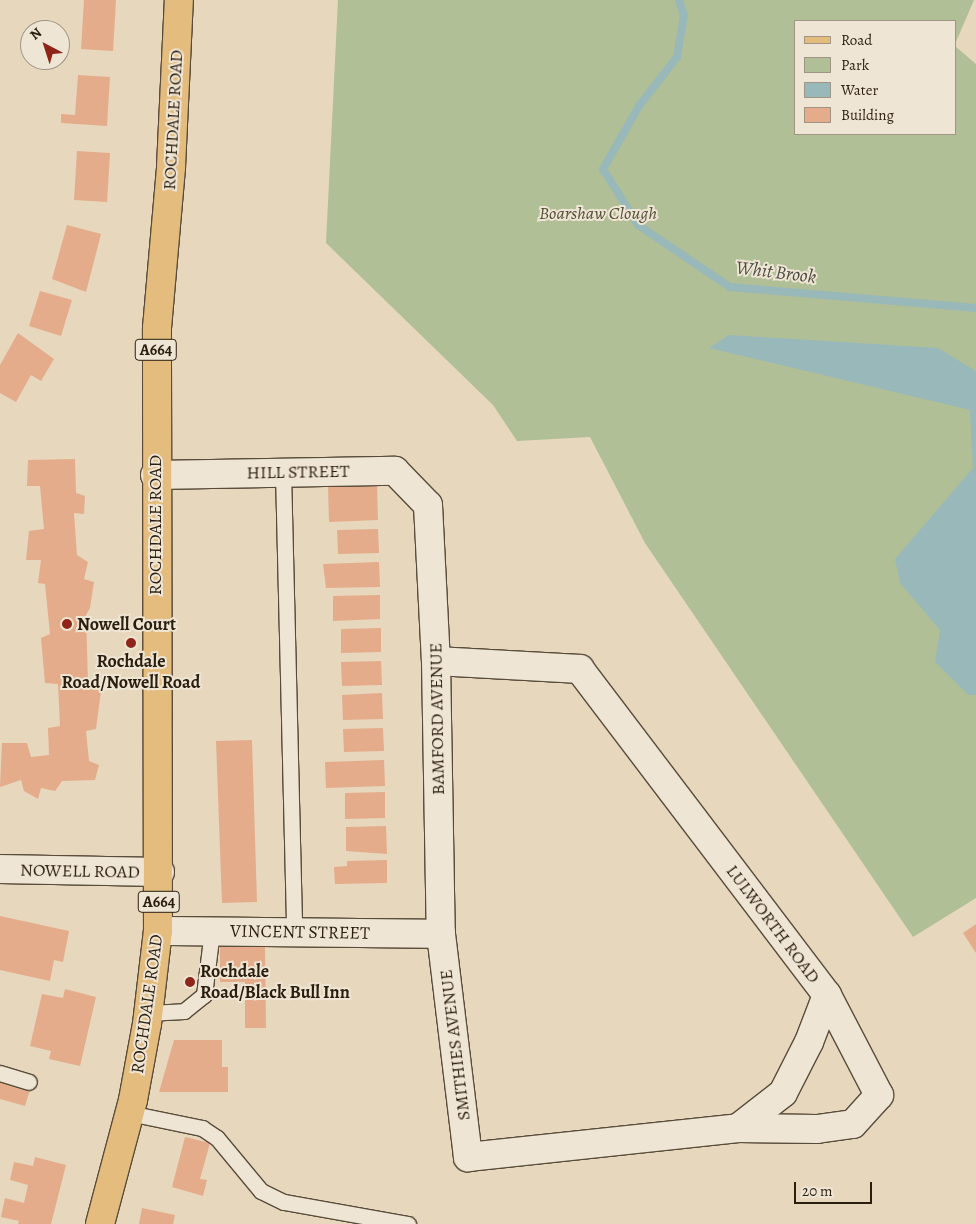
<!DOCTYPE html>
<html>
<head>
<meta charset="utf-8">
<style>
  body { margin:0 }
  #map { position:relative; width:976px; height:1224px; overflow:hidden; background:#e7d7bd; font-family:Alegreya,serif }
  div>[style] { position:absolute }
  .green>* { inset:0; background:#b0bf95 }
  .water>* { inset:0; background:#99b8b9 }
  .stream>* { height:8px; margin:-4px; padding:0 4px; transform-origin:4px; border-radius:4px; background:#99b8b9 }
  .building>* { inset:0; background:#e4ac8b }
  .roads { filter:drop-shadow(1px 0 #594c3a) drop-shadow(-1px 0 #594c3a) drop-shadow(0 1px #594c3a) drop-shadow(0 -1px #594c3a) }
  .lane>* { height:15px; margin:-7.5px; padding:0 7.5px; transform-origin:7.5px; border-radius:7.5px; background:#efe5d4 }
  .street>* { height:28px; margin:-14px; padding:0 14px; transform-origin:14px; border-radius:14px; background:#efe5d4 }
  .secondary>* { height:28px; margin:-14px; padding:0 14px; transform-origin:14px; border-radius:14px; background:#efe5d4 }
  .primary>* { height:28px; margin:-14px; padding:0 14px; transform-origin:14px; border-radius:14px; background:#e4bc7e }
  .dots>* { width:14px; height:14px; translate:-50% -50%; box-sizing:border-box; border:2px solid #efe5d4; border-radius:50% }
  span { translate:-50% -50%; white-space:nowrap; text-align:center; line-height:1.15; -webkit-text-stroke:4px #efe5d4; paint-order:stroke }
  .shield-label span { padding:1px 4px; background:#efe5d4; border:1px solid; border-radius:4px; -webkit-text-stroke-width:0 }
  .shield-label { font-size:16px; color:#2a1e0f; font-weight:700 }
  .street-label { font-size:18px; color:#2a1e0f }
  .park-label { font-size:18px; color:#524e37; font-style:italic }
  .poi-label { font-size:18px; color:#2a1e0f; font-weight:700 }
  .left { translate:0 -50%; text-align:left }
  .water-label { font-size:19px; color:#4b4c42; font-style:italic }
  .legend { position:absolute; left:794px; top:20px; width:162px; height:115px; box-sizing:border-box; background:#efe5d4; border:1px solid #a09585; margin:0; padding:6px 9px; list-style:none; font-size:15px; color:#2a1e0f }
  .legend li { display:flex; align-items:center; gap:10px; height:25px }
  .legend b { width:25px; border:1px solid #a09585 }
  .north { position:absolute; left:20px; top:20px; width:50px; height:50px; box-sizing:border-box; background:#efe5d4; border:1px solid #a09585; border-radius:50%; rotate:320deg; font-size:14px; font-weight:700; line-height:20px; text-align:center; color:#2a1e0f }
  .north::after { content:''; display:block; margin:auto; width:18px; height:22px; background:#8f2418; clip-path:polygon(50% 0,100% 100%,50% 72%,0 100%) }
  .scale { position:absolute; left:794px; top:1182px; width:78px; height:22px; box-sizing:border-box; border:2px solid #2a1e0f; border-top:0; padding-left:6px; font-size:15px; line-height:18px; white-space:nowrap; color:#2a1e0f; -webkit-text-stroke:4px #efe5d4; paint-order:stroke }
</style>
</head>
<body>
<div id="map">
  <div class="green">
    <div style="clip-path:polygon(338px 0,974px 0,955px 44px,955px 21px,795px 21px,795px 134px,955px 134px,955px 46px,976px 64px,976px 898px,913px 937px,645px 543px,590px 437px,517px 441px,493px 405px,326px 243px)"></div>
  </div>
  <div class="water">
    <div style="clip-path:polygon(729px 335px,938px 348px,976px 371px,976px 695px,968px 695px,935px 662px,940px 630px,900px 583px,895px 559px,973px 468px,970px 410px,709px 348px)"></div>
  </div>
  <div class="stream">
    <div style="left:679px;top:0;width:16px;rotate:72deg"></div>
    <div style="left:684px;top:15px;width:43px;rotate:99.5deg"></div>
    <div style="left:677px;top:57px;width:62px;rotate:127.8deg"></div>
    <div style="left:639px;top:106px;width:73px;rotate:119.7deg"></div>
    <div style="left:603px;top:169px;width:66px;rotate:58deg"></div>
    <div style="left:638px;top:225px;width:111px;rotate:34deg"></div>
    <div style="left:730px;top:287px;width:247px;rotate:4.9deg"></div>
  </div>
  <div class="building">
    <div style="clip-path:polygon(84px 0,116px 0,113px 51px,81px 49px)"></div>
    <div style="clip-path:polygon(78px 75px,110px 77px,107px 126px,61px 123px,61px 114px,75px 115px)"></div>
    <div style="clip-path:polygon(77px 151px,110px 153px,107px 202px,74px 200px)"></div>
    <div style="clip-path:polygon(67px 225px,101px 234px,86px 292px,52px 279px)"></div>
    <div style="clip-path:polygon(40px 291px,72px 300px,61px 336px,29px 326px)"></div>
    <div style="clip-path:polygon(18px 333px,54px 359px,41px 381px,31px 375px,16px 402px,0 393px,0 365px)"></div>
    <div style="clip-path:polygon(75px 459px,76px 493px,85px 496px,84px 514px,74px 513px,77px 555px,88px 562px,84px 579px,94px 582px,90px 608px,86px 615px,88px 683px,101px 691px,96px 729px,86px 731px,89px 761px,99px 765px,95px 780px,62px 781px,55px 791px,41px 788px,38px 799px,24px 791px,21px 780px,0 787px,2px 743px,27px 743px,31px 757px,49px 755px,48px 728px,60px 726px,58px 684px,45px 683px,41px 638px,50px 634px,45px 584px,38px 583px,41px 560px,26px 560px,29px 531px,44px 529px,40px 486px,27px 486px,28px 460px)"></div>
    <div style="clip-path:polygon(377px 484px,378px 520px,329px 522px,328px 486px)"></div>
    <div style="clip-path:polygon(378px 529px,379px 553px,338px 554px,337px 530px)"></div>
    <div style="clip-path:polygon(379px 562px,380px 587px,326px 588px,323px 564px)"></div>
    <div style="clip-path:polygon(380px 595px,380px 619px,333px 621px,333px 596px)"></div>
    <div style="clip-path:polygon(381px 628px,381px 652px,341px 653px,341px 629px)"></div>
    <div style="clip-path:polygon(381px 661px,382px 685px,342px 686px,341px 662px)"></div>
    <div style="clip-path:polygon(382px 693px,383px 719px,343px 720px,342px 695px)"></div>
    <div style="clip-path:polygon(383px 728px,384px 751px,344px 752px,343px 729px)"></div>
    <div style="clip-path:polygon(252px 740px,257px 902px,222px 903px,216px 741px)"></div>
    <div style="clip-path:polygon(384px 760px,385px 786px,326px 788px,325px 762px)"></div>
    <div style="clip-path:polygon(385px 792px,385px 818px,345px 819px,345px 793px)"></div>
    <div style="clip-path:polygon(386px 826px,387px 854px,346px 851px,346px 827px)"></div>
    <div style="clip-path:polygon(387px 860px,387px 883px,335px 884px,334px 867px,347px 866px,347px 861px)"></div>
    <div style="clip-path:polygon(0 916px,69px 931px,63px 962px,54px 960px,50px 981px,0 970px)"></div>
    <div style="clip-path:polygon(976px 924px,976px 953px,963px 933px)"></div>
    <div style="clip-path:polygon(220px 947px,265px 947px,266px 1028px,245px 1028px,245px 982px,220px 982px)"></div>
    <div style="clip-path:polygon(65px 989px,96px 997px,80px 1066px,49px 1059px,51px 1051px,30px 1046px,42px 994px,63px 998px)"></div>
    <div style="clip-path:polygon(174px 1040px,222px 1040px,222px 1067px,228px 1067px,228px 1092px,159px 1092px)"></div>
    <div style="clip-path:polygon(0 1078px,31px 1086px,25px 1106px,0 1099px)"></div>
    <div style="clip-path:polygon(185px 1137px,210px 1143px,200px 1179px,207px 1180px,203px 1196px,172px 1187px)"></div>
    <div style="clip-path:polygon(35px 1157px,66px 1165px,51px 1224px,18px 1224px,19px 1221px,1px 1217px,5px 1198px,24px 1203px,28px 1185px,10px 1180px,14px 1162px,33px 1166px)"></div>
    <div style="clip-path:polygon(142px 1208px,175px 1215px,173px 1224px,139px 1224px)"></div>
  </div>
  <div class="roads">
    <div class="lane">
      <div style="left:283px;top:472px;width:460px;rotate:88.6deg"></div>
      <div style="left:148px;top:1013px;width:36px;rotate:-3deg"></div>
      <div style="left:184px;top:1011px;width:26px;rotate:-39deg"></div>
      <div style="left:204px;top:995px;width:64px;rotate:-82.9deg"></div>
      <div style="left:0;top:1073px;width:30px;rotate:17deg"></div>
      <div style="left:129px;top:1113px;width:75px;rotate:11.6deg"></div>
      <div style="left:202px;top:1128px;width:18px;rotate:34deg"></div>
      <div style="left:217px;top:1138px;width:69px;rotate:50.3deg"></div>
      <div style="left:261px;top:1191px;width:25px;rotate:26deg"></div>
      <div style="left:284px;top:1202px;width:126px;rotate:10.1deg"></div>
    </div>
    <div class="street">
      <div style="left:155px;top:475px;width:240px;rotate:-1deg"></div>
      <div style="left:395px;top:471px;width:47px;rotate:45.9deg"></div>
      <div style="left:428px;top:505px;width:156px;rotate:87.1deg"></div>
      <div style="left:436px;top:661px;width:273px;rotate:89deg"></div>
      <div style="left:441px;top:934px;width:225px;rotate:83.1deg"></div>
      <div style="left:468px;top:1157px;width:272px;rotate:-6.1deg"></div>
      <div style="left:738px;top:1128px;width:57px;rotate:-37.9deg"></div>
      <div style="left:783px;top:1093px;width:57px;rotate:-63deg"></div>
      <div style="left:809px;top:1042px;width:50px;rotate:-69deg"></div>
      <div style="left:827px;top:995px;width:409px;rotate:-127.2deg"></div>
      <div style="left:580px;top:669px;width:144px;rotate:-176.8deg"></div>
      <div style="left:158px;top:931px;width:283px;rotate:0.6deg"></div>
      <div style="left:738px;top:1128px;width:79px;rotate:0.7deg"></div>
      <div style="left:817px;top:1129px;width:36px;rotate:-8deg"></div>
      <div style="left:853px;top:1124px;width:39px;rotate:-48deg"></div>
      <div style="left:879px;top:1095px;width:113px;rotate:-117.5deg"></div>
    </div>
    <div class="secondary">
      <div style="left:0;top:869px;width:160px;rotate:1.1deg"></div>
    </div>
    <div class="primary">
      <div style="left:100px;top:1224px;width:128px;rotate:-75.1deg"></div>
      <div style="left:133px;top:1100px;width:77px;rotate:-79.6deg"></div>
      <div style="left:147px;top:1024px;width:94px;rotate:-83.3deg"></div>
      <div style="left:158px;top:931px;width:603px;rotate:-90.1deg"></div>
      <div style="left:157px;top:328px;width:162px;rotate:-85deg"></div>
      <div style="left:171px;top:167px;width:167px;rotate:-87.3deg"></div>
    </div>
  </div>
  <div class="dots">
    <div style="left:67px;top:624px;background:#8f2418"></div>
    <div style="left:131px;top:643px;background:#8f2418"></div>
    <div style="left:190px;top:982px;background:#8f2418"></div>
  </div>
  <div class="shield-label">
    <span style="left:156px;top:350px">A664</span>
    <span style="left:159px;top:902px">A664</span>
  </div>
  <div class="street-label">
    <span style="left:173px;top:120px;rotate:-87deg">ROCHDALE ROAD</span>
    <span style="left:298px;top:472px;rotate:-1deg">HILL STREET</span>
    <span style="left:155px;top:525px;rotate:-90deg">ROCHDALE ROAD</span>
    <span style="left:437px;top:719px;rotate:-91deg">BAMFORD AVENUE</span>
    <span style="left:80px;top:871px;rotate:1deg">NOWELL ROAD</span>
    <span style="left:773px;top:924px;rotate:53deg">LULWORTH ROAD</span>
    <span style="left:300px;top:932px;rotate:1deg">VINCENT STREET</span>
    <span style="left:147px;top:1004px;rotate:-82deg">ROCHDALE ROAD</span>
    <span style="left:455px;top:1045px;rotate:-97deg">SMITHIES AVENUE</span>
  </div>
  <div class="park-label">
    <span style="left:598px;top:213px">Boarshaw Clough</span>
  </div>
  <div class="poi-label">
    <span class="left" style="left:77px;top:624px">Nowell Court</span>
    <span style="left:131px;top:672px">Rochdale<br>Road/Nowell Road</span>
    <span class="left" style="left:200px;top:982px">Rochdale<br>Road/Black Bull Inn</span>
  </div>
  <div class="water-label">
    <span style="left:776px;top:273px;rotate:7deg">Whit Brook</span>
  </div>
  <ul class="legend">
  <li><b style="height:6px;background:#e4bc7e"></b>Road</li>
  <li><b style="height:14px;background:#b0bf95"></b>Park</li>
  <li><b style="height:14px;background:#99b8b9"></b>Water</li>
  <li><b style="height:14px;background:#e4ac8b"></b>Building</li>
  </ul>
  <div class="north">N</div>
  <div class="scale">20 m</div>
</div>
</body>
</html>
